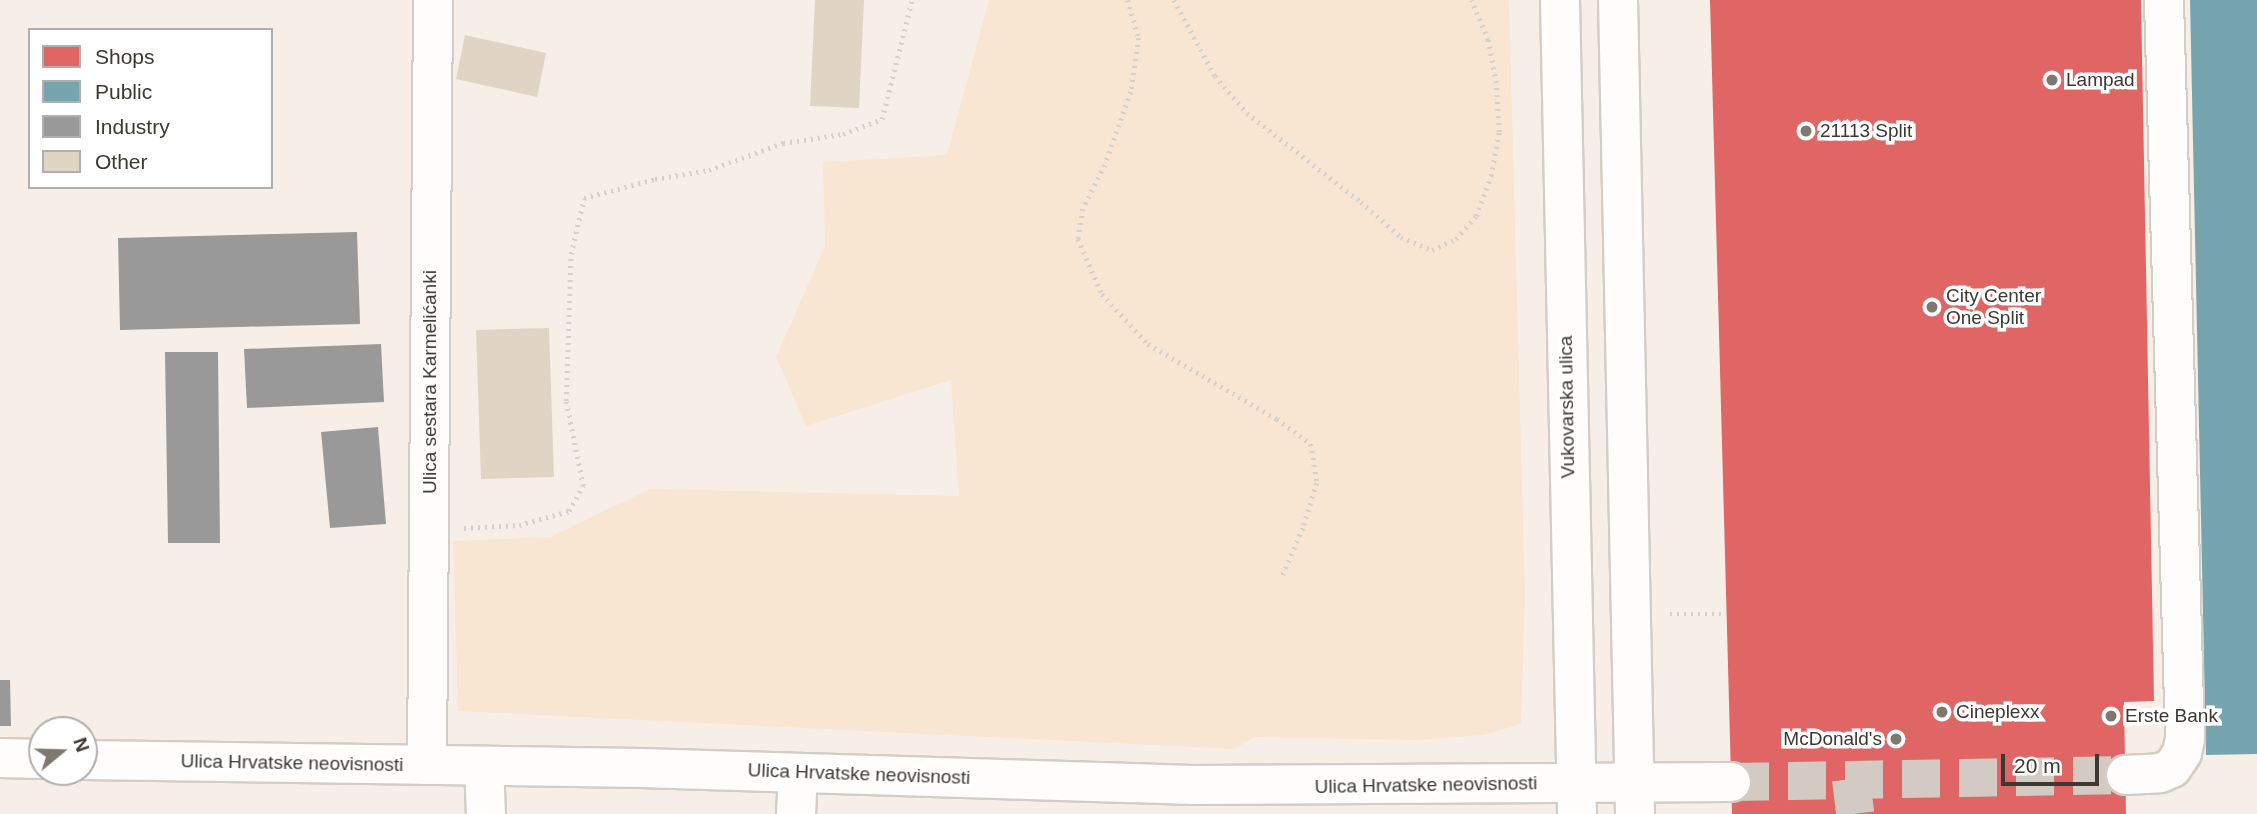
<!DOCTYPE html>
<html>
<head>
<meta charset="utf-8">
<style>
  body { margin:0 }
  #map { position:relative; width:2257px; height:814px; overflow:hidden; background:#f7efe7; font-family:Helvetica,sans-serif }
  div>[style] { position:absolute }
  .green>* { inset:0; background:#f8e6d2 }
  .shops>* { inset:0; background:#e06666 }
  .public>* { inset:0; background:#76a5af }
  .industry>* { inset:0; background:#999 }
  .building>* { inset:0; background:#e0d4c5 }
  .minor-tunnel>* { height:38px; margin-top:-19px; transform-origin:0; background:repeating-linear-gradient(90deg,#d2cac3 0 38px,transparent 0 57px) }
  .path>* { height:4.5px; margin-top:-2.25px; transform-origin:0; background:repeating-linear-gradient(90deg,#d3d0cd 0 2px,transparent 0 7px) }
  .roads { filter:drop-shadow(2px 0 #d3cdc7) drop-shadow(-2px 0 #d3cdc7) drop-shadow(0 2px #d3cdc7) drop-shadow(0 -2px #d3cdc7) }
  .minor>* { height:38px; margin:-19px; padding:0 19px; transform-origin:19px; border-radius:19px; background:#fefdfb }
  .dots>* { width:19px; height:19px; translate:-50% -50%; box-sizing:border-box; border:4px solid #fff; border-radius:50% }
  span { translate:-50% -50%; white-space:nowrap; text-align:center; line-height:1.15; -webkit-text-stroke:7px #fff; paint-order:stroke }
  .poi-label { font-size:19px; color:#3d3832 }
  .left { translate:0 -50%; text-align:left }
  .right { translate:-100% -50%; text-align:right }
  .street-label { font-size:19px; color:#3d3832 }
  .legend { position:absolute; left:28px; top:28px; width:245px; height:161px; box-sizing:border-box; background:#fff; border:2px solid #b1afad; margin:0; padding:9px 12px; list-style:none; font-size:21px; color:#3d3832 }
  .legend li { display:flex; align-items:center; gap:14px; height:35px }
  .legend b { width:35px; border:2px solid #b1afad }
  .north { position:absolute; left:28px; top:716px; width:70px; height:70px; box-sizing:border-box; background:#fff; border:2px solid #b1afad; border-radius:50%; rotate:71deg; font-size:19px; font-weight:700; line-height:28px; text-align:center; color:#3d3832 }
  .north::after { content:''; display:block; margin:auto; width:24px; height:32px; background:#7e7871; clip-path:polygon(50% 0,100% 100%,50% 72%,0 100%) }
  .scale { position:absolute; left:2001px; top:754px; width:98px; height:32px; box-sizing:border-box; border:4px solid #3d3832; border-top:0; padding-left:9px; font-size:21px; line-height:24px; white-space:nowrap; color:#3d3832; -webkit-text-stroke:5px #fff; paint-order:stroke }
</style>
</head>
<body>
<div id="map">
  <div class="green">
    <div style="clip-path:polygon(989px 0,1509px 0,1525px 596px,1521px 724px,1484px 735px,1416px 740px,1255px 737px,1234px 749px,458px 711px,453px 541px,550px 537px,650px 489px,959px 496px,951px 380px,806px 426px,776px 357px,825px 246px,823px 162px,947px 155px)"></div>
  </div>
  <div class="shops">
    <div style="clip-path:polygon(1710px 0,2141px 0,2154px 701px,2124px 702px,2126px 814px,1732px 814px)"></div>
  </div>
  <div class="public">
    <div style="clip-path:polygon(2190px 0,2257px 0,2257px 754px,2206px 755px)"></div>
  </div>
  <div class="industry">
    <div style="clip-path:polygon(357px 232px,360px 324px,120px 330px,118px 238px)"></div>
    <div style="clip-path:polygon(381px 344px,384px 402px,247px 408px,244px 349px)"></div>
    <div style="clip-path:polygon(165px 352px,218px 352px,220px 543px,168px 543px)"></div>
    <div style="clip-path:polygon(378px 427px,386px 524px,330px 528px,321px 432px)"></div>
    <div style="clip-path:polygon(0 680px,10px 680px,11px 726px,0 726px)"></div>
  </div>
  <div class="building">
    <div style="clip-path:polygon(815px 0,864px 0,859px 108px,810px 106px)"></div>
    <div style="clip-path:polygon(465px 35px,546px 53px,537px 97px,456px 79px)"></div>
    <div style="clip-path:polygon(549px 328px,554px 477px,481px 479px,476px 330px)"></div>
  </div>
  <div class="minor-tunnel">
    <div style="left:1851px;top:779px;width:35px;rotate:83deg"></div>
    <div style="left:1731px;top:782px;width:395px;rotate:-1deg"></div>
  </div>
  <div class="path">
    <div style="left:1128px;top:0;width:40px;rotate:74deg"></div>
    <div style="left:1139px;top:38px;width:55px;rotate:98.4deg"></div>
    <div style="left:1131px;top:92px;width:77px;rotate:109.6deg"></div>
    <div style="left:1105px;top:165px;width:49px;rotate:116.6deg"></div>
    <div style="left:1083px;top:209px;width:30px;rotate:99deg"></div>
    <div style="left:1078px;top:239px;width:60px;rotate:66.4deg"></div>
    <div style="left:1102px;top:294px;width:68px;rotate:47.4deg"></div>
    <div style="left:1148px;top:344px;width:149px;rotate:30.2deg"></div>
    <div style="left:1277px;top:419px;width:42px;rotate:36.3deg"></div>
    <div style="left:1311px;top:444px;width:39px;rotate:81deg"></div>
    <div style="left:1317px;top:483px;width:47px;rotate:107.3deg"></div>
    <div style="left:1303px;top:528px;width:53px;rotate:113.2deg"></div>
    <div style="left:1174px;top:0;width:86px;rotate:61.7deg"></div>
    <div style="left:1215px;top:76px;width:49px;rotate:49.1deg"></div>
    <div style="left:1247px;top:113px;width:145px;rotate:38deg"></div>
    <div style="left:1361px;top:202px;width:53px;rotate:41.2deg"></div>
    <div style="left:1401px;top:237px;width:34px;rotate:23deg"></div>
    <div style="left:1432px;top:250px;width:26px;rotate:-25deg"></div>
    <div style="left:1456px;top:239px;width:30px;rotate:-49deg"></div>
    <div style="left:1476px;top:216px;width:43px;rotate:-69.4deg"></div>
    <div style="left:1491px;top:176px;width:45px;rotate:-79.7deg"></div>
    <div style="left:1499px;top:132px;width:49px;rotate:-93.5deg"></div>
    <div style="left:1496px;top:83px;width:44px;rotate:-100.5deg"></div>
    <div style="left:1488px;top:40px;width:43px;rotate:-113deg"></div>
    <div style="left:464px;top:528px;width:55px;rotate:-3.1deg"></div>
    <div style="left:519px;top:525px;width:52px;rotate:-15.6deg"></div>
    <div style="left:569px;top:511px;width:29px;rotate:-61deg"></div>
    <div style="left:583px;top:486px;width:87px;rotate:-101.3deg"></div>
    <div style="left:566px;top:401px;width:147px;rotate:-88.1deg"></div>
    <div style="left:571px;top:254px;width:57px;rotate:-76.9deg"></div>
    <div style="left:584px;top:198px;width:73px;rotate:-15deg"></div>
    <div style="left:655px;top:179px;width:55px;rotate:-9.5deg"></div>
    <div style="left:709px;top:170px;width:79px;rotate:-20deg"></div>
    <div style="left:783px;top:143px;width:61px;rotate:-8.5deg"></div>
    <div style="left:843px;top:134px;width:42px;rotate:-21deg"></div>
    <div style="left:882px;top:119px;width:123px;rotate:-75.9deg"></div>
    <div style="left:1670px;top:614px;width:56px"></div>
  </div>
  <div class="roads">
    <div class="minor">
      <div style="left:1560px;top:0;width:814px;rotate:88.8deg"></div>
      <div style="left:1618px;top:0;width:814px;rotate:88.8deg"></div>
      <div style="left:0;top:758px;width:42px;rotate:1.4deg"></div>
      <div style="left:84px;top:760px;width:557px;rotate:0.82deg"></div>
      <div style="left:641px;top:768px;width:552px;rotate:1.76deg"></div>
      <div style="left:1193px;top:785px;width:538px;rotate:-0.32deg"></div>
      <div style="left:427px;top:765px;width:765px;rotate:-89.55deg"></div>
      <div style="left:484px;top:766px;width:48px;rotate:87.6deg"></div>
      <div style="left:2126px;top:775px;width:34px;rotate:-3deg"></div>
      <div style="left:2160px;top:773px;width:13px;rotate:-23deg"></div>
      <div style="left:2172px;top:768px;width:18px;rotate:-56deg"></div>
      <div style="left:2182px;top:753px;width:14px;rotate:-78deg"></div>
      <div style="left:2185px;top:739px;width:739px;rotate:-91.63deg"></div>
      <div style="left:796px;top:814px;width:41px;rotate:-87.2deg"></div>
    </div>
  </div>
  <div class="dots">
    <div style="left:2052px;top:80px;background:#7e7871"></div>
    <div style="left:1806px;top:131px;background:#7e7871"></div>
    <div style="left:1932px;top:307px;background:#7e7871"></div>
    <div style="left:1942px;top:712px;background:#7e7871"></div>
    <div style="left:2111px;top:716px;background:#7e7871"></div>
    <div style="left:1896px;top:739px;background:#7e7871"></div>
  </div>
  <div class="poi-label">
    <span class="left" style="left:2066px;top:80px">Lampad</span>
    <span class="left" style="left:1820px;top:131px">21113 Split</span>
    <span class="left" style="left:1946px;top:307px">City Center<br>One Split</span>
    <span class="left" style="left:1956px;top:712px">Cineplexx</span>
    <span class="left" style="left:2125px;top:716px">Erste Bank</span>
    <span class="right" style="left:1882px;top:739px">McDonald's</span>
  </div>
  <div class="street-label">
    <span style="left:430px;top:382px;rotate:-90deg">Ulica sestara Karmelićanki</span>
    <span style="left:1567px;top:407px;rotate:-91deg">Vukovarska ulica</span>
    <span style="left:292px;top:763px;rotate:1deg">Ulica Hrvatske neovisnosti</span>
    <span style="left:859px;top:774px;rotate:2deg">Ulica Hrvatske neovisnosti</span>
    <span style="left:1426px;top:785px;rotate:-1deg">Ulica Hrvatske neovisnosti</span>
  </div>
  <ul class="legend">
  <li><b style="height:19px;background:#e06666"></b>Shops</li>
  <li><b style="height:19px;background:#76a5af"></b>Public</li>
  <li><b style="height:19px;background:#999"></b>Industry</li>
  <li><b style="height:19px;background:#e0d4c5"></b>Other</li>
  </ul>
  <div class="north">N</div>
  <div class="scale">20 m</div>
</div>
</body>
</html>
